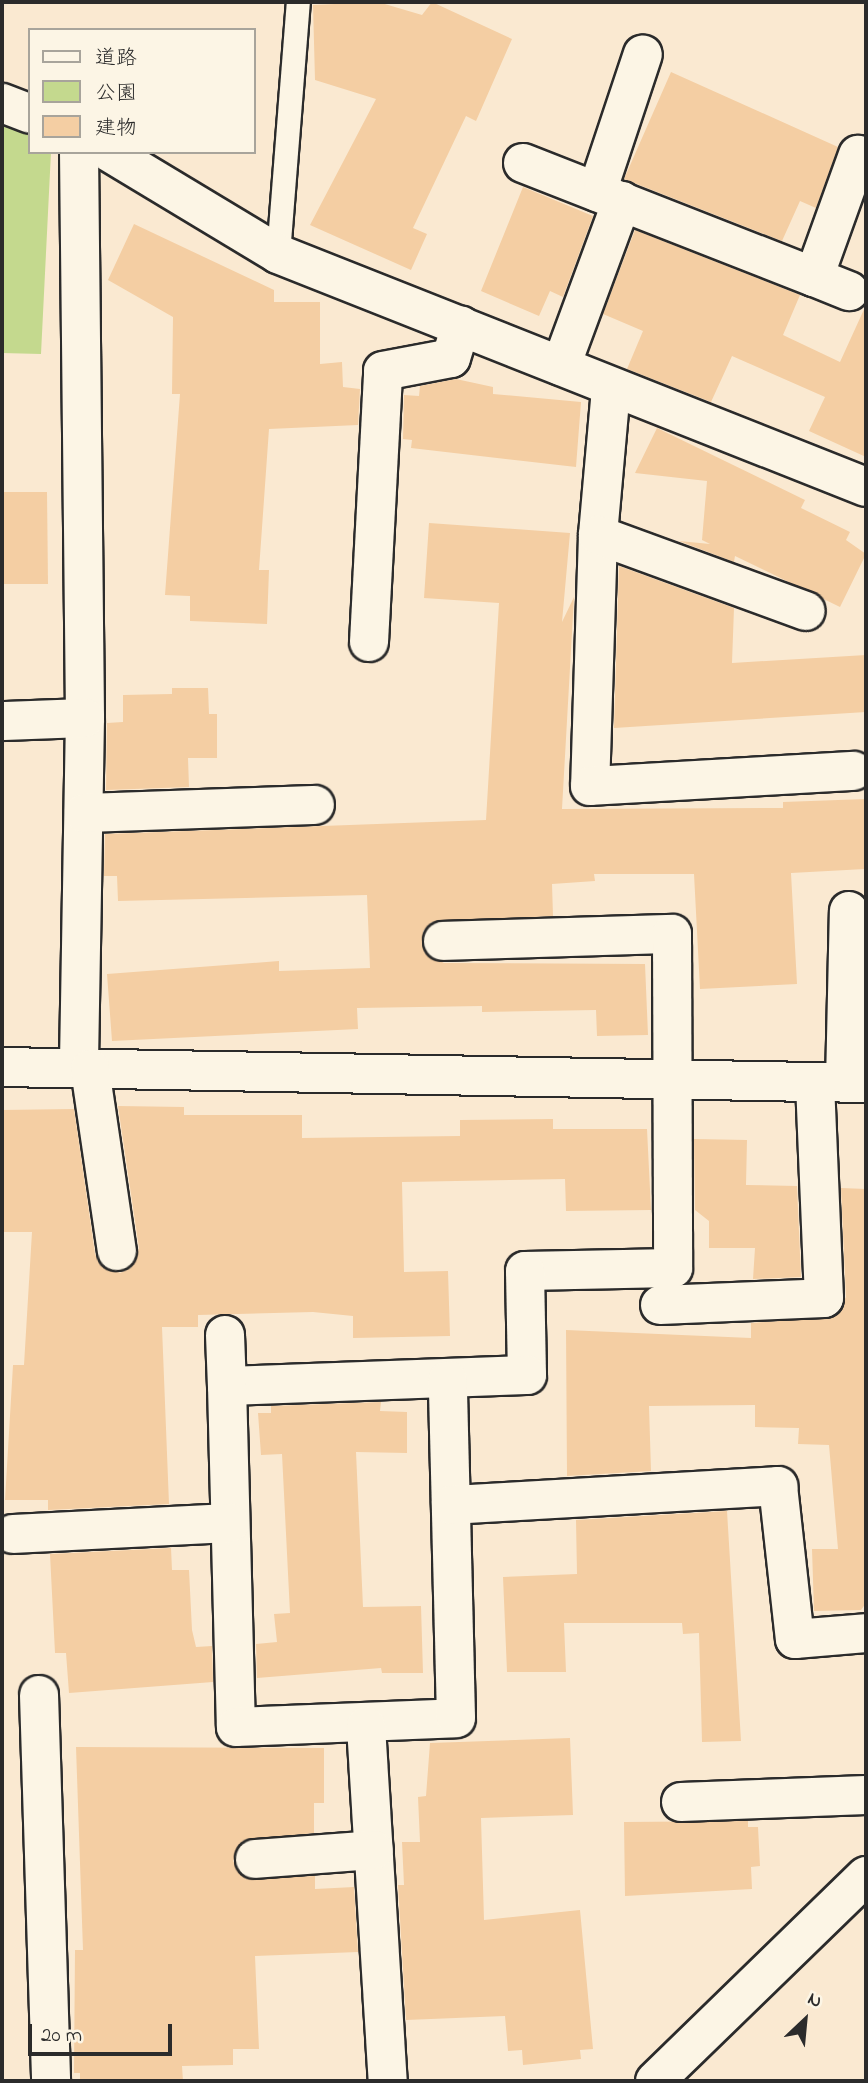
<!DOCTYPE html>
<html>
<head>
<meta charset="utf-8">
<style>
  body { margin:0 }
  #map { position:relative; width:868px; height:2083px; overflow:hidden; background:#fae9d1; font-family:"Indie Flower","Klee One",sans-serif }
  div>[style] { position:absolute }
  .green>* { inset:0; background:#c4d98e }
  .building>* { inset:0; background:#f4cea3 }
  .roads { filter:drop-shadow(2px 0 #2b2b2b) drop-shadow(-2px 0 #2b2b2b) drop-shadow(0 2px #2b2b2b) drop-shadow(0 -2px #2b2b2b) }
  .service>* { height:23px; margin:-11.5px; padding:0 11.5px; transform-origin:11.5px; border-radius:11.5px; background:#fcf5e5 }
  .minor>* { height:38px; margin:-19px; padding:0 19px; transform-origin:19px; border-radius:19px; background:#fcf5e5 }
  .tertiary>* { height:38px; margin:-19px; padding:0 19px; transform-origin:19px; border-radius:19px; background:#fcf5e5 }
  span { translate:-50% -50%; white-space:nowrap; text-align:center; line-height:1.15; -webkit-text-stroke:5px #fcf5e5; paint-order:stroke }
  .frame { position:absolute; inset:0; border:4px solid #2b2b2b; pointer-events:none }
  .legend { position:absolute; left:28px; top:28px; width:228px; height:126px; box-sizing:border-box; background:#fcf5e5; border:2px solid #a8a49b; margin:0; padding:9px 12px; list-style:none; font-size:21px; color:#2b2b2b }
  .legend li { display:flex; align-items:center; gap:14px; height:35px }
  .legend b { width:35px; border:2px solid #a8a49b }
  .north { position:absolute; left:770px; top:1985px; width:70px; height:70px; -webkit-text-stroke:5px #fcf5e5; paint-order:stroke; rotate:26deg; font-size:19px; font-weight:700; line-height:28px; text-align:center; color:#2b2b2b }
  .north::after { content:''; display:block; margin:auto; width:24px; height:32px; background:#2b2b2b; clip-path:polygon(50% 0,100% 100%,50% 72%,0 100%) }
  .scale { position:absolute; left:28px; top:2024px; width:144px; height:32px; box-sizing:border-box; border:4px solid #2b2b2b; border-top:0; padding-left:9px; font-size:21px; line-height:24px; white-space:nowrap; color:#2b2b2b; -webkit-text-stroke:5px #fcf5e5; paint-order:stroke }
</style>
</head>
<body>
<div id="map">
  <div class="green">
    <div style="clip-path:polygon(2px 120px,30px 132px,30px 152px,51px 152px,41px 354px,2px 353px)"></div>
  </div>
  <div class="building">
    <div style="clip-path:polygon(378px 2px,422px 15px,432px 2px,512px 39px,476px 121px,466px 116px,413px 228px,427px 234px,411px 270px,310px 225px,376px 99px,315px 80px,313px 5px)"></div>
    <div style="clip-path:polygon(671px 72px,838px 147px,816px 208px,800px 201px,782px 241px,624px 179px)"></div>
    <div style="clip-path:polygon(523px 187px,593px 216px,563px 297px,550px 291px,539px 316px,481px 291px)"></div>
    <div style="clip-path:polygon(134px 224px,274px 290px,274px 302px,320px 302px,320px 364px,342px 362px,343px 387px,360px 389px,358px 425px,269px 429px,259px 570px,269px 570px,267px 624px,190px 621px,190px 596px,165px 595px,180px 394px,172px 394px,173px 317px,108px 280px)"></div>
    <div style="clip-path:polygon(635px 230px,800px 295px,783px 335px,840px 362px,866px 305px,866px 457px,809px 431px,825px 397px,732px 356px,711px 402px,627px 369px,643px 331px,603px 314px)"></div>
    <div style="clip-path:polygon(456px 379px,493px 387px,493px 394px,581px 402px,576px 467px,411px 448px,412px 440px,403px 439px,404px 395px,419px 396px,420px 386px)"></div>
    <div style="clip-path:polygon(657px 428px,805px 500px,801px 508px,850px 532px,846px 540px,866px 554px,840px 607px,735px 556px,734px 562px,679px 541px,710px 544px,702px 540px,707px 481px,635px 473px)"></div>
    <div style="clip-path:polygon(2px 492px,47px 492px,48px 584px,2px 584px)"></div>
    <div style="clip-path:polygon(429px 523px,570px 533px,562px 622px,574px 597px,562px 809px,783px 808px,783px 802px,866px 799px,865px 869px,791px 873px,797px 984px,700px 989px,694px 874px,594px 874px,595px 881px,552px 884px,553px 916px,432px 922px,423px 931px,424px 952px,444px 963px,645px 964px,648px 1035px,597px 1036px,596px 1010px,482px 1012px,482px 1006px,357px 1008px,358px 1029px,112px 1041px,107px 974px,279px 961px,279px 971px,370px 968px,367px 895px,118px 901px,117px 876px,104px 876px,105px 834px,486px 820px,499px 603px,424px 598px)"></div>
    <div style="clip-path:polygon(619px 566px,734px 608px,732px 663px,866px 655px,866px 712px,614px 728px)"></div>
    <div style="clip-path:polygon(172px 688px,208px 688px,209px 714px,217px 714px,217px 758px,188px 758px,189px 787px,106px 790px,107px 723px,123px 722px,123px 695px,172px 694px)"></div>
    <div style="clip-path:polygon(118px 1106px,184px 1107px,184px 1115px,302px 1115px,302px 1138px,460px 1136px,460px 1120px,553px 1119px,553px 1129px,647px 1129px,651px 1210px,566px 1211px,565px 1179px,402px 1182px,404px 1272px,448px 1271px,450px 1336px,353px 1338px,353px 1316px,313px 1312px,198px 1315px,198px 1327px,162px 1327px,169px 1504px,48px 1510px,48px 1500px,5px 1500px,13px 1365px,24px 1365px,32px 1232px,2px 1232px,2px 1110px,74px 1109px,95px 1254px,100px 1265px,120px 1273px,131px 1268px,139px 1248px)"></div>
    <div style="clip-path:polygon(694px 1139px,747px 1140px,746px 1185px,797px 1186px,801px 1277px,753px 1279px,755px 1248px,709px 1248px,709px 1221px,695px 1210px)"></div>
    <div style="clip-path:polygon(841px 1188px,866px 1189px,866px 1548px,842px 1549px,866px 1548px,866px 1603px,861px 1610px,814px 1611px,812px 1549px,838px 1549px,829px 1445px,798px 1444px,799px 1428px,755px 1427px,755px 1405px,649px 1406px,651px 1471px,567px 1476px,566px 1330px,751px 1338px,751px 1323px,835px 1317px,846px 1297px)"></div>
    <div style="clip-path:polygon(381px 1402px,380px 1411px,407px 1412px,407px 1453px,356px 1452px,363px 1607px,421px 1606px,423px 1673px,382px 1673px,381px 1668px,257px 1678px,256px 1644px,277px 1642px,274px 1614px,290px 1613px,282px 1454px,261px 1455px,258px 1413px,271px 1413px,271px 1406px)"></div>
    <div style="clip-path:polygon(727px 1511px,741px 1741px,702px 1742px,699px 1633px,683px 1634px,682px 1623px,564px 1623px,566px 1672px,507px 1672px,503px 1577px,577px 1574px,576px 1520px)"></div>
    <div style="clip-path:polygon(171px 1548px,172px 1570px,189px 1570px,192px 1630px,196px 1647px,212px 1646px,213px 1682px,69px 1693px,66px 1653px,55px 1653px,50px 1554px)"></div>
    <div style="clip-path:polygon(570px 1738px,573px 1815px,481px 1818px,484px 1920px,580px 1910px,593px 2049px,580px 2050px,581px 2059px,523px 2065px,522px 2050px,508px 2051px,505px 2016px,406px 2020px,398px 1885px,404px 1885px,402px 1842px,420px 1842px,418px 1797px,426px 1796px,430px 1743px)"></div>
    <div style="clip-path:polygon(76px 1747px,324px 1748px,324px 1803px,314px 1803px,314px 1833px,243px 1841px,233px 1861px,246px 1879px,315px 1876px,315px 1889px,354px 1887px,358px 1952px,255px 1956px,259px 2049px,233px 2049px,233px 2065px,182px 2066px,183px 2081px,80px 2081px,80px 2073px,74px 2073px,75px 1950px,83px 1950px)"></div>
    <div style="clip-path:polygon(748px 1821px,748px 1827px,758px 1827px,760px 1866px,751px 1867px,752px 1889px,625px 1896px,624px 1822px)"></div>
  </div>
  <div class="roads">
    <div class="service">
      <div style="left:278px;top:254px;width:253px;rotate:-85.5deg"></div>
    </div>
    <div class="minor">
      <div style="left:2px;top:103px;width:30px;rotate:21deg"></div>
      <div style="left:79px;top:152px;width:566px;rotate:89.39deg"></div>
      <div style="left:85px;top:718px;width:350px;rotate:91deg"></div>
      <div style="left:109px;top:152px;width:197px;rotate:31.1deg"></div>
      <div style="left:278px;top:254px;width:632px;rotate:21.62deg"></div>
      <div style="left:523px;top:163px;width:313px;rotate:21.4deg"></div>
      <div style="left:814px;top:277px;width:130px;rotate:-70.2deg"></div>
      <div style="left:597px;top:192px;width:145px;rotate:-71.6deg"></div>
      <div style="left:814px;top:277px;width:38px;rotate:22deg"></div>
      <div style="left:561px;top:366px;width:176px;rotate:-69.7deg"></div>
      <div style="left:611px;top:389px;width:147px;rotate:95.1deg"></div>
      <div style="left:598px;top:535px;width:251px;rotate:91.8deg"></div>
      <div style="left:590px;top:786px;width:264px;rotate:-3.3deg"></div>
      <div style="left:598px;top:535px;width:221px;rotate:20.1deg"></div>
      <div style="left:369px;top:642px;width:271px;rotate:-87deg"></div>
      <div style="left:383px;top:371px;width:69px;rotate:-10.8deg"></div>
      <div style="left:451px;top:358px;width:34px;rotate:-73deg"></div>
      <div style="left:2px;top:721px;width:83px;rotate:-2.1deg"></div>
      <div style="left:84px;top:813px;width:231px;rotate:-2deg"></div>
      <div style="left:443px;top:941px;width:229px;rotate:-1.8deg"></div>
      <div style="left:672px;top:934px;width:334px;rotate:89.8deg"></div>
      <div style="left:673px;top:1268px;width:148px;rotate:178.8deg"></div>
      <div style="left:525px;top:1271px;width:104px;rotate:88.9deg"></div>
      <div style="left:527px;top:1375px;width:300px;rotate:177.9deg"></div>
      <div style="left:227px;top:1386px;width:341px;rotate:88.5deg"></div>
      <div style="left:236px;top:1727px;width:220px;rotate:-2.3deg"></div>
      <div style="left:456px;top:1718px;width:338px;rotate:-91.4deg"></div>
      <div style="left:2px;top:1067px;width:864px;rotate:1.06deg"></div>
      <div style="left:90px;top:1069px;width:184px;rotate:81.6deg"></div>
      <div style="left:845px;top:1083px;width:172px;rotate:-88.7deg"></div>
      <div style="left:660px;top:1305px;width:164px;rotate:-2.4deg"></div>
      <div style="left:824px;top:1298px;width:216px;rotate:-92.4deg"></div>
      <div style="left:225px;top:1335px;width:51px;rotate:87.8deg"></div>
      <div style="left:451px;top:1505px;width:328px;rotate:-3.3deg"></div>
      <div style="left:778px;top:1486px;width:154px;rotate:83.7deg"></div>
      <div style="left:795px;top:1639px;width:71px;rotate:-4.8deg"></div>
      <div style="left:13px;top:1534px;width:217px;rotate:-2.9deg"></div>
      <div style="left:39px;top:1695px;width:386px;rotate:88.2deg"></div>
      <div style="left:366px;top:1726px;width:356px;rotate:86.5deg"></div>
      <div style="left:681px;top:1802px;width:185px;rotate:-2.2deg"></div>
      <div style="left:255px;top:1859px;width:119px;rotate:-4.3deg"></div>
    </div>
    <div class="tertiary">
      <div style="left:655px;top:2081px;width:294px;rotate:-44.2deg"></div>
    </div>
  </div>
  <div class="frame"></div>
  <ul class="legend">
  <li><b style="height:9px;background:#fcf5e5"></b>道路</li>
  <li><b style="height:19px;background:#c4d98e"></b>公園</li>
  <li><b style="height:19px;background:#f4cea3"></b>建物</li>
  </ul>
  <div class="north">N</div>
  <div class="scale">20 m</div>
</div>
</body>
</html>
